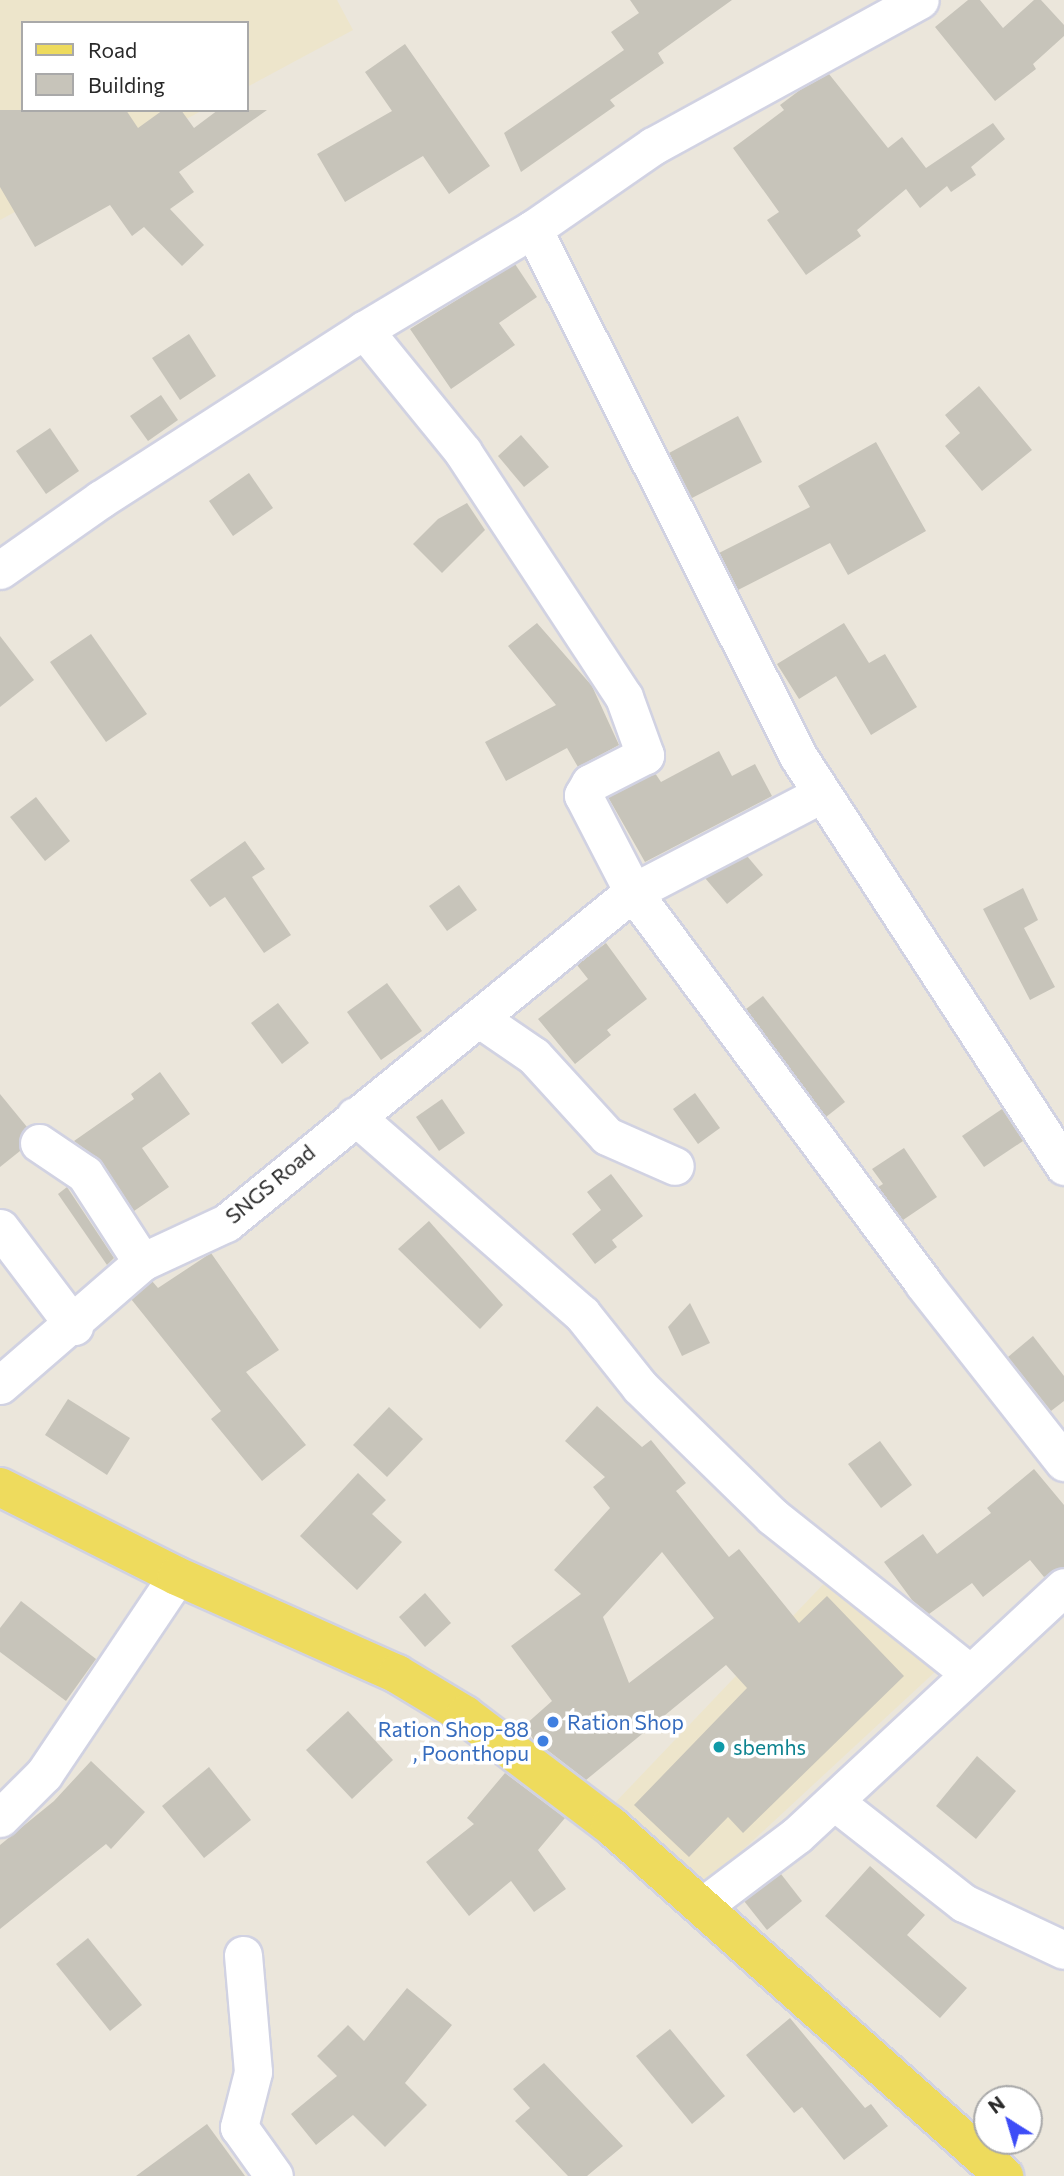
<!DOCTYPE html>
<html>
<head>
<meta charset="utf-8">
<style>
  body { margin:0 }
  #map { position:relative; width:1064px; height:2176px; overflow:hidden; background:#ebe6db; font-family:Commissioner,sans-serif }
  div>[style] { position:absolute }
  .education>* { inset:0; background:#ede5cb }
  .building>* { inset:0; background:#c7c4ba }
  .roads { filter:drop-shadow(2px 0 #d1d2e2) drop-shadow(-2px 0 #d1d2e2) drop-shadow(0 2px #d1d2e2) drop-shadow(0 -2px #d1d2e2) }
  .minor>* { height:37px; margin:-18.5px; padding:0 18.5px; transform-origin:18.5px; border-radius:18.5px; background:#fff }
  .major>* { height:38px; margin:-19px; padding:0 19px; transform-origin:19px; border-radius:19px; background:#eedb5d }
  .dots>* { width:19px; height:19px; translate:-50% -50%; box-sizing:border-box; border:4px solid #fff; border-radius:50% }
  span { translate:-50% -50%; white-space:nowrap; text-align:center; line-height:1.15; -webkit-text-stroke:7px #fff; paint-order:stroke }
  .street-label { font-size:21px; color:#292929 }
  .shop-label { font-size:21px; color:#366cbe }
  .left { translate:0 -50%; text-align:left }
  .right { translate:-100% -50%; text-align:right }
  .culture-label { font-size:21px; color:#0d838f }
  .legend { position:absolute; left:21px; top:21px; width:228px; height:91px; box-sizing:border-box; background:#fff; border:2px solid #a9a9a9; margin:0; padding:9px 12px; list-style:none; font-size:21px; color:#292929 }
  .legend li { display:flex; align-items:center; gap:14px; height:35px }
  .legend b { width:35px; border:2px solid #a9a9a9 }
  .north { position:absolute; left:973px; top:2085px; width:70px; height:70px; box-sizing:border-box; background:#fff; border:2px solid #a9a9a9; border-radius:50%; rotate:323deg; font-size:19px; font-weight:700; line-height:28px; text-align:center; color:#292929 }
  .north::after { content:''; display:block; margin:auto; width:24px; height:32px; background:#3d4cf7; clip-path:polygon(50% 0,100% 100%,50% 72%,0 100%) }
</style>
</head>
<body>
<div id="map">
  <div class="education">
    <div style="clip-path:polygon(0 0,337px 0,353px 30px,247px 87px,247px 23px,23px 23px,23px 110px,203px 110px,0 220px)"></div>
    <div style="clip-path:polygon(834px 1573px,936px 1671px,706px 1884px,611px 1807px)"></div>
  </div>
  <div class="building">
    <div style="clip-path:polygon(630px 0,732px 0,658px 53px,664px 63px,610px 100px,615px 106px,521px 172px,504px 133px,624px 50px,611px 32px,639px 13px)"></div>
    <div style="clip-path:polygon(968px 0,980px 0,1003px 28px,1034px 0,1041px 0,1064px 25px,1064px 36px,1033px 64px,1036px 69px,995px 101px,935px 27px)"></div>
    <div style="clip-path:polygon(405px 44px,490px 166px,449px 194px,423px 156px,345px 202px,317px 154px,392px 111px,365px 72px)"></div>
    <div style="clip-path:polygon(829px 74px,888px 148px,902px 137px,926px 168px,993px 123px,1005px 139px,971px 167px,976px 175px,951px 192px,947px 186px,920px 208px,906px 189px,857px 230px,861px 236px,806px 275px,767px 220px,779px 212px,733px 148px,784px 110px,780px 105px,800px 90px)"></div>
    <div style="clip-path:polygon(0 110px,126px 110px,138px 128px,163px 110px,181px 110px,194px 128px,218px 110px,267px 110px,179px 172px,194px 192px,170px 209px,204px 245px,182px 266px,144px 227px,132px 236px,110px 205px,35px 247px,0 187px)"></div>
    <div style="clip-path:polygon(515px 264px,537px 297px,499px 323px,515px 345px,451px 389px,410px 329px)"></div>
    <div style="clip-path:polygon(189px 334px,216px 376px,180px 400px,152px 358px)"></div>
    <div style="clip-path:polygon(979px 386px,1032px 450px,982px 491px,945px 446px,960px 433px,945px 415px)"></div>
    <div style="clip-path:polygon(161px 395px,178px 420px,148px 441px,130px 416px)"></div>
    <div style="clip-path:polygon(738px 416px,762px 462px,692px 498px,669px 453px)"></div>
    <div style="clip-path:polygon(50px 428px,79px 471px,46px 494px,16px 451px)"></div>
    <div style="clip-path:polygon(521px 435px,549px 467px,524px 487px,498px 456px)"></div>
    <div style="clip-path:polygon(876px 442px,926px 531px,848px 575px,830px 543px,738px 590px,719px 553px,810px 507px,798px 486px)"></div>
    <div style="clip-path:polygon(249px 473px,273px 508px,233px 536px,209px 501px)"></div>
    <div style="clip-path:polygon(467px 503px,485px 530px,442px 573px,413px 544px,438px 519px)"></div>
    <div style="clip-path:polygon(537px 623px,592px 686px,619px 745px,578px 767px,567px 748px,506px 781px,485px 742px,556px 705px,508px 646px)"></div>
    <div style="clip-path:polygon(844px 623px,869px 663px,885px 654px,917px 707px,871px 735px,836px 676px,799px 699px,777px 664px)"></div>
    <div style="clip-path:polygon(91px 634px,147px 714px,106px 742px,50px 662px)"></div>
    <div style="clip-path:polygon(0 636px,34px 680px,0 707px)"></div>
    <div style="clip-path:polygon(719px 751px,732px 776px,755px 764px,772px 796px,645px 862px,608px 797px,655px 773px,661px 782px)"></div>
    <div style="clip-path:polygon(36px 797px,70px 841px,45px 861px,10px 817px)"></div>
    <div style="clip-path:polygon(245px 841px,265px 869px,252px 877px,291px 935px,264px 953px,225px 897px,210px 907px,190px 880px)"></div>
    <div style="clip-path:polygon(747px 856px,763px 875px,727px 904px,705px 878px)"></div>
    <div style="clip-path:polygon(459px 885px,477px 910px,447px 931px,429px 906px)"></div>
    <div style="clip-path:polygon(1023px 888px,1038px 920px,1024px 928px,1055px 987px,1030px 1000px,983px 909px)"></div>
    <div style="clip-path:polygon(606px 943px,647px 999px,607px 1030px,611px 1035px,575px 1064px,538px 1019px,588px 979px,577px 965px)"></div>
    <div style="clip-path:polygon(387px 983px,422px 1031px,381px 1060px,347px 1012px)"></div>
    <div style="clip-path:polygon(763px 996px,845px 1102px,826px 1117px,746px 1009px)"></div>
    <div style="clip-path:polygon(278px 1003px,309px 1043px,282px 1064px,251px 1023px)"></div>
    <div style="clip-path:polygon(160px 1072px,190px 1114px,142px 1148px,169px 1187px,134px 1211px,102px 1162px,74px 1141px,134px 1099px,131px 1094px)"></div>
    <div style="clip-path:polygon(695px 1093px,720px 1128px,698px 1144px,673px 1109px)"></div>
    <div style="clip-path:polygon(0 1094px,27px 1127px,20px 1151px,0 1167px)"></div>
    <div style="clip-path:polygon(442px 1099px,465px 1133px,439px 1151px,416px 1117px)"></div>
    <div style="clip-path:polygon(1002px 1109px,1023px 1141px,984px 1167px,962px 1136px)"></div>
    <div style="clip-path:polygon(904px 1148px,937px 1197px,903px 1220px,878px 1187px,883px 1184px,872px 1169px)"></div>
    <div style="clip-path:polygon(611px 1174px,643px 1216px,612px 1240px,617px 1247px,595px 1264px,572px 1234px,601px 1210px,587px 1192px)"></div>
    <div style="clip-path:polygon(67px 1187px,114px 1258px,107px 1265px,58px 1194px)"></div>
    <div style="clip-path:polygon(429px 1221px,503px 1305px,480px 1329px,398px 1249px)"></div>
    <div style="clip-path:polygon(211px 1253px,279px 1350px,246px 1372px,306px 1445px,262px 1481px,211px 1419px,221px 1411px,131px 1299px,152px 1281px,158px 1288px)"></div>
    <div style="clip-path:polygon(690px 1303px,710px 1343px,682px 1356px,668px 1327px)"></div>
    <div style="clip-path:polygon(1033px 1336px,1064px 1376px,1064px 1401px,1051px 1411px,1008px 1357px)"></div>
    <div style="clip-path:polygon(68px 1399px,130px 1438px,107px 1475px,45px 1435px)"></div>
    <div style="clip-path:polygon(evenodd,597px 1406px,642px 1447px,651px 1440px,686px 1483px,676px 1491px,729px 1557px,739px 1549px,799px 1623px,827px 1596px,904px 1676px,743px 1833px,728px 1817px,689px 1857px,634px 1805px,747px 1688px,726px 1665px,586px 1780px,533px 1739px,525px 1725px,552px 1701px,511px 1646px,581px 1594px,554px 1570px,610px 1508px,593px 1487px,605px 1477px,565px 1441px,597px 1406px,662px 1552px,714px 1618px,629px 1683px,603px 1617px,662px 1552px)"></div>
    <div style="clip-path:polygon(389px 1407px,423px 1439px,387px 1477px,353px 1445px)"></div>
    <div style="clip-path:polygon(880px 1441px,912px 1485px,881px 1508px,848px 1464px)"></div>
    <div style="clip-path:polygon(1034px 1469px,1064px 1505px,1064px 1567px,1044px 1577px,1030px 1560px,983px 1597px,972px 1583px,929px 1614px,912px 1600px,884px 1562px,923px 1534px,937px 1554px,991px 1513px,987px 1508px)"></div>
    <div style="clip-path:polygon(358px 1473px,386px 1500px,372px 1514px,402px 1542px,357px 1590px,300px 1536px)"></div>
    <div style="clip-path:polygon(425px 1593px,451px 1623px,425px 1647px,399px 1617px)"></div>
    <div style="clip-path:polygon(21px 1601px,96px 1659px,66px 1701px,0 1652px,0 1628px)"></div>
    <div style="clip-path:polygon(348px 1711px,393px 1760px,352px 1799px,306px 1750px)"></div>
    <div style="clip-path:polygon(977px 1756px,1016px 1791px,976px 1839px,936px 1806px)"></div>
    <div style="clip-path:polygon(91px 1761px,145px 1812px,111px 1849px,106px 1844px,0 1929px,0 1845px,54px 1801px)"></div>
    <div style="clip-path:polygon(209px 1767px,251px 1820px,204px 1858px,162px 1806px)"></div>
    <div style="clip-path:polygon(505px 1773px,565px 1818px,538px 1850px,566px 1889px,534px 1912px,511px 1881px,469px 1916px,426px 1862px,474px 1824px,467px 1818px)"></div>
    <div style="clip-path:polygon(870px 1866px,925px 1915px,907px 1935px,967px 1988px,940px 2018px,825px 1916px)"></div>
    <div style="clip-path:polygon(781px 1874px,802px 1901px,767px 1930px,744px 1901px)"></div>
    <div style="clip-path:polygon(88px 1938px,142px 2005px,110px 2031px,56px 1964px)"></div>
    <div style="clip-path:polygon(407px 1988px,452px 2025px,405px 2083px,427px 2105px,385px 2147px,353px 2115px,316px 2145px,291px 2114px,337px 2076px,317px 2056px,348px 2025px,364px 2041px)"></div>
    <div style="clip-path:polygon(790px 2018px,865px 2108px,871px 2104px,888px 2126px,844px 2160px,802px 2107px,794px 2113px,746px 2055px)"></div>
    <div style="clip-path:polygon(670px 2029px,725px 2096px,692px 2124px,636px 2056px)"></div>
    <div style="clip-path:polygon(544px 2063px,623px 2146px,587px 2176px,568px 2176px,515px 2121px,530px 2108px,513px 2089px)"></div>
    <div style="clip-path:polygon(207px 2124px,245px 2176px,136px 2176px)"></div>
  </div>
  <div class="roads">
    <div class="minor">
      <div style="left:533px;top:229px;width:590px;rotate:63.3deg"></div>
      <div style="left:798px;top:756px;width:489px;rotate:57deg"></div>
      <div style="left:364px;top:330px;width:157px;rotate:50.9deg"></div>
      <div style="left:463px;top:452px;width:293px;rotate:56.7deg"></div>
      <div style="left:624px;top:697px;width:62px;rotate:70.1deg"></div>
      <div style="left:645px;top:755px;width:62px;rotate:153deg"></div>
      <div style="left:590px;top:783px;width:14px;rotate:120deg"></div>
      <div style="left:583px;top:795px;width:109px;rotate:62.7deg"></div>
      <div style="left:633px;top:892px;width:487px;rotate:53.4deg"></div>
      <div style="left:923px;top:1283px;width:228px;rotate:51.8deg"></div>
      <div style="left:0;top:570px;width:123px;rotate:-35.1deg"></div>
      <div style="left:101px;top:499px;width:313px;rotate:-32.7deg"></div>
      <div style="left:364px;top:330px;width:197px;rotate:-30.9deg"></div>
      <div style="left:533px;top:229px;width:146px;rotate:-34.7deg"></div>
      <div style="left:653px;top:146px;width:304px;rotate:-28.7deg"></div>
      <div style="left:480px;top:1019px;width:65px;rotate:34.4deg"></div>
      <div style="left:534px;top:1056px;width:108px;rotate:47.6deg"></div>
      <div style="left:607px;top:1136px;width:74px;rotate:23.8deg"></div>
      <div style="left:355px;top:1116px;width:301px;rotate:41.1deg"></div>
      <div style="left:582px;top:1314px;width:93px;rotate:51.5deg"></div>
      <div style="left:640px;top:1387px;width:185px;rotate:44.3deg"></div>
      <div style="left:772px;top:1516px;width:251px;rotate:38.5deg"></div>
      <div style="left:39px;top:1143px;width:55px;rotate:34deg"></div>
      <div style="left:85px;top:1174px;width:105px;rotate:57.1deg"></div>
      <div style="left:0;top:1228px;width:123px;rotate:52.9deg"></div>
      <div style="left:0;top:1385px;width:188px;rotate:-40.9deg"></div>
      <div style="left:142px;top:1262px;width:93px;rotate:-24.9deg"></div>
      <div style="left:226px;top:1223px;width:525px;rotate:-39.12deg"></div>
      <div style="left:633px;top:892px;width:212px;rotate:-27.5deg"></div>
      <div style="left:835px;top:1802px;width:164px;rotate:38.1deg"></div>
      <div style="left:964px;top:1903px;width:110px;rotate:25.2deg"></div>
      <div style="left:0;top:1818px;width:62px;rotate:-45deg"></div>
      <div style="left:44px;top:1774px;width:239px;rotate:-56.1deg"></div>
      <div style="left:704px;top:1905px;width:116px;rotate:-37deg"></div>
      <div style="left:797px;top:1835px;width:364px;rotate:-42.9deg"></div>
      <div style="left:243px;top:1955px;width:117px;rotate:85.1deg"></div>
      <div style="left:253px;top:2072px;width:57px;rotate:104.3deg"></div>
      <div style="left:239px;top:2127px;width:60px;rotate:54.5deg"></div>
    </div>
    <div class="major">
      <div style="left:0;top:1487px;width:198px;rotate:26.7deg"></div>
      <div style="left:177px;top:1576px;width:241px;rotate:24deg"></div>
      <div style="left:397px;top:1674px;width:79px;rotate:31.1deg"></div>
      <div style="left:465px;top:1715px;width:182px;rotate:37.2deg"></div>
      <div style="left:610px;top:1825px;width:528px;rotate:41.7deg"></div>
    </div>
  </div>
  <div class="dots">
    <div style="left:553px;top:1722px;background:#3f7fe0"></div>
    <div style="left:543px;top:1741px;background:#3f7fe0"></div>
    <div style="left:719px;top:1747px;background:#0f9aa8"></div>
  </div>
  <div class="street-label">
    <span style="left:270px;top:1184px;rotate:-40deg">SNGS Road</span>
  </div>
  <div class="shop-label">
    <span class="left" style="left:567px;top:1722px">Ration Shop</span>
    <span class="right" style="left:529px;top:1741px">Ration Shop-88<br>, Poonthopu</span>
  </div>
  <div class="culture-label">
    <span class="left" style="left:733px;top:1747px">sbemhs</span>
  </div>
  <ul class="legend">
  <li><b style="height:9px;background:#eedb5d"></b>Road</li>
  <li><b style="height:19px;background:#c7c4ba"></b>Building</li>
  </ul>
  <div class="north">N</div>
</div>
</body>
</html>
